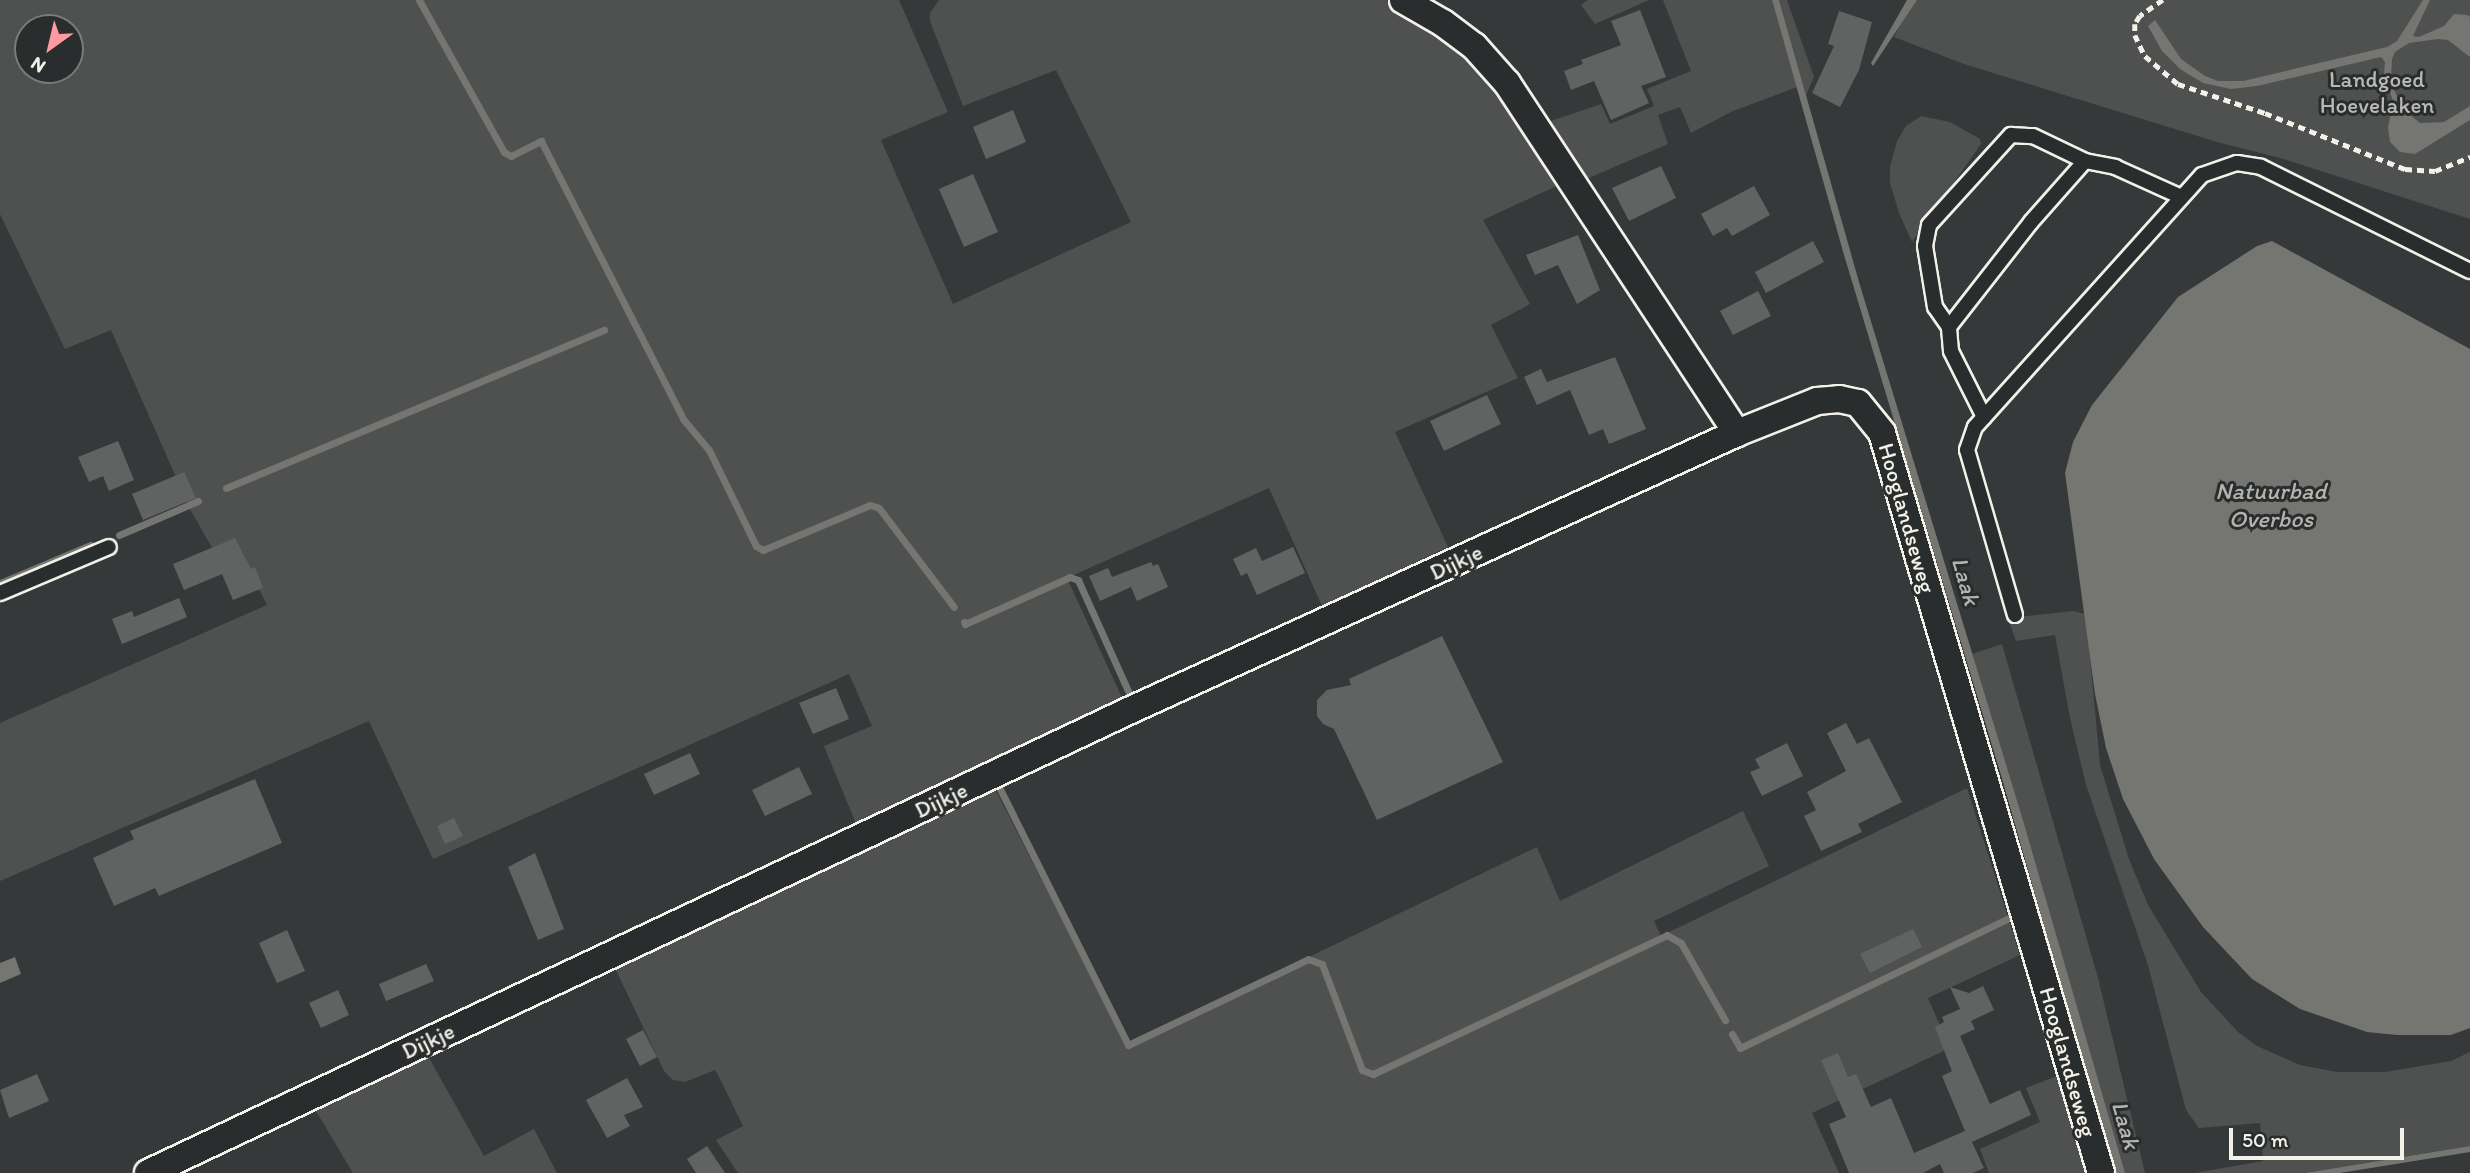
<!DOCTYPE html>
<html>
<head>
<meta charset="utf-8">
<style>
  body { margin:0 }
  #map { position:relative; width:2470px; height:1173px; overflow:hidden; background:#363939; font-family:Itim,sans-serif }
  div>[style] { position:absolute }
  .green>* { inset:0; background:#4e514f }
  .water>* { inset:0; background:#757572 }
  .stream>* { height:7px; margin:-3.5px; padding:0 3.5px; transform-origin:3.5px; border-radius:3.5px; background:#757572 }
  .building>* { inset:0; background:#616362 }
  .path>* { height:4.5px; margin-top:-2.25px; transform-origin:0; background:repeating-linear-gradient(90deg,#f4f1e8 0 7px,transparent 0 12px) }
  .roads { filter:drop-shadow(2px 0 #f4f1e8) drop-shadow(-2px 0 #f4f1e8) drop-shadow(0 2px #f4f1e8) drop-shadow(0 -2px #f4f1e8) }
  .lane>* { height:14px; margin:-7px; padding:0 7px; transform-origin:7px; border-radius:7px; background:#2a2d2e }
  .street>* { height:26px; margin:-13px; padding:0 13px; transform-origin:13px; border-radius:13px; background:#2a2d2e }
  span { translate:-50% -50%; white-space:nowrap; text-align:center; line-height:1.15; -webkit-text-stroke:6px #2a2d2e; paint-order:stroke }
  .park-label { font-size:23px; color:#bab9b2 }
  .street-label { font-size:23px; color:#f4f1e8 }
  .water-label { font-size:24px; color:#b4b3ad; font-style:italic }
  .north { position:absolute; left:14px; top:14px; width:70px; height:70px; box-sizing:border-box; background:#2a2d2e; border:2px solid #7b7b78; border-radius:50%; rotate:214deg; font-size:19px; font-weight:700; line-height:28px; text-align:center; color:#f4f1e8 }
  .north::after { content:''; display:block; margin:auto; width:24px; height:32px; background:#ff9aa2; clip-path:polygon(50% 0,100% 100%,50% 72%,0 100%) }
  .scale { position:absolute; left:2229px; top:1128px; width:175px; height:32px; box-sizing:border-box; border:4px solid #f4f1e8; border-top:0; padding-left:9px; font-size:21px; line-height:24px; white-space:nowrap; color:#f4f1e8; -webkit-text-stroke:5px #2a2d2e; paint-order:stroke }
</style>
</head>
<body>
<div id="map">
  <div class="green">
    <div style="clip-path:polygon(evenodd,0 0,899px 0,948px 112px,881px 140px,953px 304px,1131px 222px,1056px 70px,963px 106px,930px 21px,930px 13px,939px 0,1386px 0,1434px 29px,1483px 70px,1563px 183px,1483px 220px,1530px 304px,1491px 325px,1518px 378px,1395px 432px,1448px 547px,1322px 606px,1269px 488px,1067px 578px,1123px 700px,857px 826px,824px 746px,872px 726px,849px 674px,433px 859px,369px 721px,0 881px,0 723px,267px 605px,236px 544px,214px 551px,191px 511px,111px 330px,65px 349px,0 214px,0 0,28px 28px,70px 28px,70px 70px,28px 70px,28px 28px)"></div>
    <div style="clip-path:polygon(1588px 0,1649px 0,1595px 24px,1581px 5px)"></div>
    <div style="clip-path:polygon(1663px 0,1772px 0,1797px 87px,1733px 111px,1691px 133px,1680px 107px,1658px 115px,1668px 144px,1584px 180px,1551px 121px,1601px 104px,1610px 124px,1654px 106px,1647px 89px,1691px 71px)"></div>
    <div style="clip-path:polygon(1779px 0,1787px 0,1814px 77px,1806px 95px)"></div>
    <div style="clip-path:polygon(1912px 0,2470px 0,2470px 219px,2284px 159px,2217px 142px,1964px 64px,1894px 37px)"></div>
    <div style="clip-path:polygon(1921px 116px,1950px 122px,1980px 139px,1981px 144px,1912px 242px,1899px 213px,1890px 183px,1890px 167px,1897px 141px,1906px 126px)"></div>
    <div style="clip-path:polygon(2073px 611px,2086px 614px,2100px 765px,2129px 859px,2148px 905px,2201px 992px,2238px 1032px,2257px 1046px,2300px 1065px,2337px 1072px,2385px 1072px,2451px 1061px,2470px 1052px,2470px 1146px,2305px 1173px,2194px 1173px,2263px 1161px,2260px 1123px,2199px 1128px,2186px 1110px,2147px 962px,2086px 785px,2070px 718px,2055px 635px,2016px 641px,2008px 618px)"></div>
    <div style="clip-path:polygon(2002px 644px,2098px 978px,2145px 1173px,2125px 1173px,2117px 1151px,2023px 820px,1972px 654px)"></div>
    <div style="clip-path:polygon(1967px 788px,2020px 955px,1928px 998px,1950px 1048px,1812px 1113px,1839px 1173px,738px 1173px,716px 1140px,743px 1126px,718px 1075px,715px 1070px,685px 1082px,673px 1080px,664px 1071px,615px 968px,995px 789px,1126px 1045px,1537px 847px,1560px 901px,1743px 811px,1769px 866px,1654px 921px,1661px 936px)"></div>
    <div style="clip-path:polygon(428px 1056px,484px 1156px,534px 1129px,557px 1173px,353px 1173px,313px 1106px)"></div>
    <div style="clip-path:polygon(2062px 1074px,2092px 1173px,1989px 1173px,1980px 1149px,2040px 1122px,2026px 1088px)"></div>
  </div>
  <div class="water">
    <div style="clip-path:polygon(1772px 0,1779px 0,1859px 282px,2023px 820px,2125px 1173px,2115px 1173px,2110px 1159px,2001px 775px,1844px 255px)"></div>
    <div style="clip-path:polygon(1907px 0,1917px 0,1873px 66px,1871px 63px)"></div>
    <div style="clip-path:polygon(2423px 0,2430px 0,2413px 36px,2419px 37px,2444px 26px,2454px 14px,2467px 15px,2470px 17px,2470px 57px,2448px 40px,2438px 39px,2409px 43px,2395px 52px,2392px 59px,2391px 79px,2395px 92px,2405px 111px,2420px 123px,2444px 122px,2470px 106px,2470px 120px,2415px 154px,2400px 152px,2390px 142px,2388px 128px,2393px 101px,2384px 74px,2385px 62px,2381px 57px,2257px 86px,2231px 89px,2203px 83px,2180px 69px,2162px 51px,2148px 26px,2155px 20px,2181px 59px,2205px 76px,2218px 81px,2243px 81px,2387px 47px,2397px 41px)"></div>
    <div style="clip-path:polygon(2272px 241px,2470px 349px,2470px 1028px,2451px 1035px,2397px 1035px,2367px 1032px,2300px 1009px,2252px 979px,2203px 927px,2154px 859px,2123px 799px,2106px 748px,2095px 694px,2065px 473px,2073px 442px,2092px 405px,2178px 297px,2257px 246px)"></div>
    <div style="clip-path:polygon(15px 957px,21px 974px,0 983px,0 963px)"></div>
    <div style="clip-path:polygon(2470px 1146px,2470px 1152px,2340px 1173px,2305px 1173px)"></div>
  </div>
  <div class="stream">
    <div style="left:419px;top:0;width:174px;rotate:60.8deg"></div>
    <div style="left:504px;top:152px;width:8px;rotate:30deg"></div>
    <div style="left:511px;top:156px;width:34px;rotate:-27deg"></div>
    <div style="left:541px;top:141px;width:312px;rotate:62.9deg"></div>
    <div style="left:683px;top:419px;width:40px;rotate:50deg"></div>
    <div style="left:709px;top:450px;width:107px;rotate:63.9deg"></div>
    <div style="left:756px;top:546px;width:8px;rotate:30deg"></div>
    <div style="left:763px;top:550px;width:116px;rotate:-22.8deg"></div>
    <div style="left:870px;top:505px;width:9px;rotate:18deg"></div>
    <div style="left:879px;top:508px;width:124px;rotate:52.9deg"></div>
    <div style="left:226px;top:488px;width:410px;rotate:-22.7deg"></div>
    <div style="left:119px;top:535px;width:86px;rotate:-23.3deg"></div>
    <div style="left:0;top:583px;width:98px;rotate:-22.9deg"></div>
    <div style="left:964px;top:622px;width:2px;rotate:63deg"></div>
    <div style="left:965px;top:624px;width:115px;rotate:-24.1deg"></div>
    <div style="left:1070px;top:577px;width:9px;rotate:21deg"></div>
    <div style="left:1078px;top:580px;width:126px;rotate:65.7deg"></div>
    <div style="left:1130px;top:695px;width:8px;rotate:135deg"></div>
    <div style="left:998px;top:785px;width:291px;rotate:63.4deg"></div>
    <div style="left:1128px;top:1045px;width:199px;rotate:-25.5deg"></div>
    <div style="left:1308px;top:959px;width:15px;rotate:20deg"></div>
    <div style="left:1322px;top:964px;width:113px;rotate:69.3deg"></div>
    <div style="left:1362px;top:1070px;width:12px;rotate:20deg"></div>
    <div style="left:1373px;top:1074px;width:325px;rotate:-25.3deg"></div>
    <div style="left:1667px;top:935px;width:16px;rotate:30deg"></div>
    <div style="left:1681px;top:943px;width:89px;rotate:60.3deg"></div>
    <div style="left:1732px;top:1034px;width:16px;rotate:60deg"></div>
    <div style="left:1740px;top:1048px;width:303px;rotate:-25.8deg"></div>
  </div>
  <div class="building">
    <div style="clip-path:polygon(1640px 10px,1666px 77px,1641px 86px,1649px 103px,1611px 120px,1594px 81px,1571px 90px,1564px 71px,1583px 64px,1581px 60px,1621px 45px,1611px 21px)"></div>
    <div style="clip-path:polygon(1839px 11px,1872px 22px,1859px 70px,1840px 107px,1812px 93px,1834px 46px,1828px 44px)"></div>
    <div style="clip-path:polygon(1013px 110px,1026px 142px,986px 159px,973px 127px)"></div>
    <div style="clip-path:polygon(1661px 166px,1676px 198px,1629px 221px,1612px 188px)"></div>
    <div style="clip-path:polygon(973px 174px,998px 232px,964px 247px,939px 189px)"></div>
    <div style="clip-path:polygon(1754px 186px,1770px 215px,1732px 236px,1727px 228px,1713px 236px,1701px 214px)"></div>
    <div style="clip-path:polygon(1578px 235px,1600px 290px,1577px 304px,1558px 265px,1535px 275px,1526px 255px)"></div>
    <div style="clip-path:polygon(1813px 241px,1824px 262px,1766px 293px,1755px 272px)"></div>
    <div style="clip-path:polygon(1758px 291px,1771px 316px,1733px 335px,1720px 311px)"></div>
    <div style="clip-path:polygon(1615px 357px,1646px 429px,1609px 444px,1603px 429px,1589px 435px,1570px 390px,1537px 405px,1524px 377px,1541px 369px,1547px 382px)"></div>
    <div style="clip-path:polygon(1487px 395px,1501px 424px,1444px 451px,1430px 421px)"></div>
    <div style="clip-path:polygon(118px 441px,134px 480px,109px 491px,103px 476px,89px 482px,78px 457px)"></div>
    <div style="clip-path:polygon(184px 472px,196px 498px,143px 520px,132px 494px)"></div>
    <div style="clip-path:polygon(235px 538px,251px 569px,255px 567px,263px 588px,233px 600px,222px 574px,184px 590px,173px 564px)"></div>
    <div style="clip-path:polygon(1293px 547px,1305px 573px,1257px 595px,1247px 573px,1241px 576px,1233px 559px,1256px 548px,1262px 561px)"></div>
    <div style="clip-path:polygon(1151px 562px,1153px 566px,1158px 564px,1168px 587px,1137px 601px,1131px 587px,1100px 601px,1089px 576px,1108px 568px,1112px 577px)"></div>
    <div style="clip-path:polygon(179px 598px,187px 617px,122px 644px,112px 619px,132px 611px,134px 617px)"></div>
    <div style="clip-path:polygon(1442px 636px,1503px 762px,1377px 820px,1334px 729px,1323px 724px,1317px 716px,1317px 700px,1327px 690px,1351px 685px,1349px 679px)"></div>
    <div style="clip-path:polygon(836px 688px,849px 719px,813px 734px,799px 703px)"></div>
    <div style="clip-path:polygon(1846px 723px,1857px 744px,1869px 738px,1902px 802px,1858px 824px,1862px 832px,1821px 851px,1804px 816px,1816px 810px,1807px 792px,1846px 771px,1827px 733px)"></div>
    <div style="clip-path:polygon(1787px 743px,1803px 776px,1762px 796px,1750px 772px,1760px 768px,1755px 759px)"></div>
    <div style="clip-path:polygon(690px 753px,700px 774px,654px 795px,644px 774px)"></div>
    <div style="clip-path:polygon(799px 767px,812px 794px,765px 816px,752px 790px)"></div>
    <div style="clip-path:polygon(255px 779px,282px 843px,159px 896px,155px 888px,114px 906px,93px 858px,134px 839px,130px 831px)"></div>
    <div style="clip-path:polygon(454px 818px,463px 836px,445px 844px,437px 826px)"></div>
    <div style="clip-path:polygon(535px 853px,564px 929px,538px 940px,508px 867px)"></div>
    <div style="clip-path:polygon(1913px 929px,1922px 947px,1870px 973px,1860px 954px)"></div>
    <div style="clip-path:polygon(287px 930px,305px 971px,277px 983px,259px 943px)"></div>
    <div style="clip-path:polygon(426px 964px,434px 981px,386px 1001px,379px 984px)"></div>
    <div style="clip-path:polygon(1983px 986px,1994px 1010px,1971px 1021px,1975px 1029px,1960px 1036px,1990px 1104px,2020px 1090px,2031px 1115px,1972px 1142px,1984px 1168px,1973px 1173px,1944px 1173px,1940px 1164px,1923px 1173px,1849px 1173px,1829px 1124px,1846px 1117px,1821px 1060px,1838px 1053px,1848px 1077px,1856px 1074px,1871px 1107px,1891px 1098px,1914px 1153px,1965px 1131px,1942px 1076px,1952px 1071px,1935px 1027px,1944px 1022px,1942px 1017px,1960px 1009px,1950px 987px,1969px 993px)"></div>
    <div style="clip-path:polygon(338px 990px,349px 1015px,321px 1028px,309px 1003px)"></div>
    <div style="clip-path:polygon(643px 1030px,657px 1057px,640px 1066px,626px 1039px)"></div>
    <div style="clip-path:polygon(37px 1074px,49px 1101px,9px 1118px,0 1090px)"></div>
    <div style="clip-path:polygon(627px 1078px,643px 1107px,624px 1115px,630px 1126px,607px 1138px,586px 1100px)"></div>
    <div style="clip-path:polygon(707px 1146px,725px 1173px,696px 1173px,687px 1159px)"></div>
  </div>
  <div class="path">
    <div style="left:2163px;top:0;width:28px;rotate:145deg"></div>
    <div style="left:2140px;top:16px;width:9px;rotate:122deg"></div>
    <div style="left:2135px;top:24px;width:11px;rotate:90deg"></div>
    <div style="left:2135px;top:35px;width:23px;rotate:65deg"></div>
    <div style="left:2145px;top:56px;width:43px;rotate:40.3deg"></div>
    <div style="left:2178px;top:84px;width:92px;rotate:18.4deg"></div>
    <div style="left:2265px;top:113px;width:151px;rotate:21.8deg"></div>
    <div style="left:2405px;top:169px;width:30px;rotate:4deg"></div>
    <div style="left:2435px;top:171px;width:38px;rotate:-22deg"></div>
  </div>
  <div class="roads">
    <div class="lane">
      <div style="left:1949px;top:327px;width:24px;rotate:-125deg"></div>
      <div style="left:1935px;top:307px;width:62px;rotate:-99.3deg"></div>
      <div style="left:1925px;top:246px;width:21px;rotate:-79deg"></div>
      <div style="left:1929px;top:225px;width:122px;rotate:-47.7deg"></div>
      <div style="left:2011px;top:135px;width:22px;rotate:3deg"></div>
      <div style="left:2033px;top:136px;width:58px;rotate:25.7deg"></div>
      <div style="left:1984px;top:417px;width:74px;rotate:-116.6deg"></div>
      <div style="left:1951px;top:351px;width:24px;rotate:-95deg"></div>
      <div style="left:1949px;top:327px;width:133px;rotate:-52deg"></div>
      <div style="left:2031px;top:222px;width:81px;rotate:-48.5deg"></div>
      <div style="left:2085px;top:161px;width:31px;rotate:11deg"></div>
      <div style="left:2115px;top:167px;width:72px;rotate:24.4deg"></div>
      <div style="left:0;top:593px;width:118px;rotate:-22.9deg"></div>
      <div style="left:2015px;top:615px;width:172px;rotate:-106.2deg"></div>
      <div style="left:1967px;top:450px;width:24px;rotate:-71deg"></div>
      <div style="left:1975px;top:427px;width:339px;rotate:-48deg"></div>
      <div style="left:2202px;top:175px;width:37px;rotate:-19deg"></div>
      <div style="left:2237px;top:163px;width:24px;rotate:9deg"></div>
      <div style="left:2261px;top:167px;width:233px;rotate:26.5deg"></div>
    </div>
    <div class="street">
      <div style="left:1403px;top:0;width:46px;rotate:29.9deg"></div>
      <div style="left:1443px;top:23px;width:39px;rotate:37deg"></div>
      <div style="left:1474px;top:46px;width:50px;rotate:48.3deg"></div>
      <div style="left:1507px;top:83px;width:419px;rotate:56.7deg"></div>
      <div style="left:148px;top:1173px;width:1091px;rotate:-25.23deg"></div>
      <div style="left:1135px;top:708px;width:662px;rotate:-24.55deg"></div>
      <div style="left:1737px;top:433px;width:86px;rotate:-21.8deg"></div>
      <div style="left:1817px;top:401px;width:22px;rotate:-5deg"></div>
      <div style="left:1839px;top:399px;width:19px;rotate:12deg"></div>
      <div style="left:1858px;top:403px;width:38px;rotate:51deg"></div>
      <div style="left:1882px;top:433px;width:772px;rotate:73.51deg"></div>
    </div>
  </div>
  <div class="park-label">
    <span style="left:2377px;top:92px">Landgoed<br>Hoevelaken</span>
  </div>
  <div class="street-label">
    <span style="left:1907px;top:518px;rotate:74deg">Hooglandseweg</span>
    <span style="left:1456px;top:562px;rotate:-25deg">Dijkje</span>
    <span style="left:941px;top:800px;rotate:-25deg">Dijkje</span>
    <span style="left:428px;top:1041px;rotate:-25deg">Dijkje</span>
    <span style="left:2068px;top:1062px;rotate:74deg">Hooglandseweg</span>
  </div>
  <div class="water-label">
    <span style="left:2271px;top:505px">Natuurbad<br>Overbos</span>
    <span style="left:1966px;top:581px;rotate:74deg">Laak</span>
    <span style="left:2126px;top:1125px;rotate:74deg">Laak</span>
  </div>
  <div class="north">N</div>
  <div class="scale">50 m</div>
</div>
</body>
</html>
